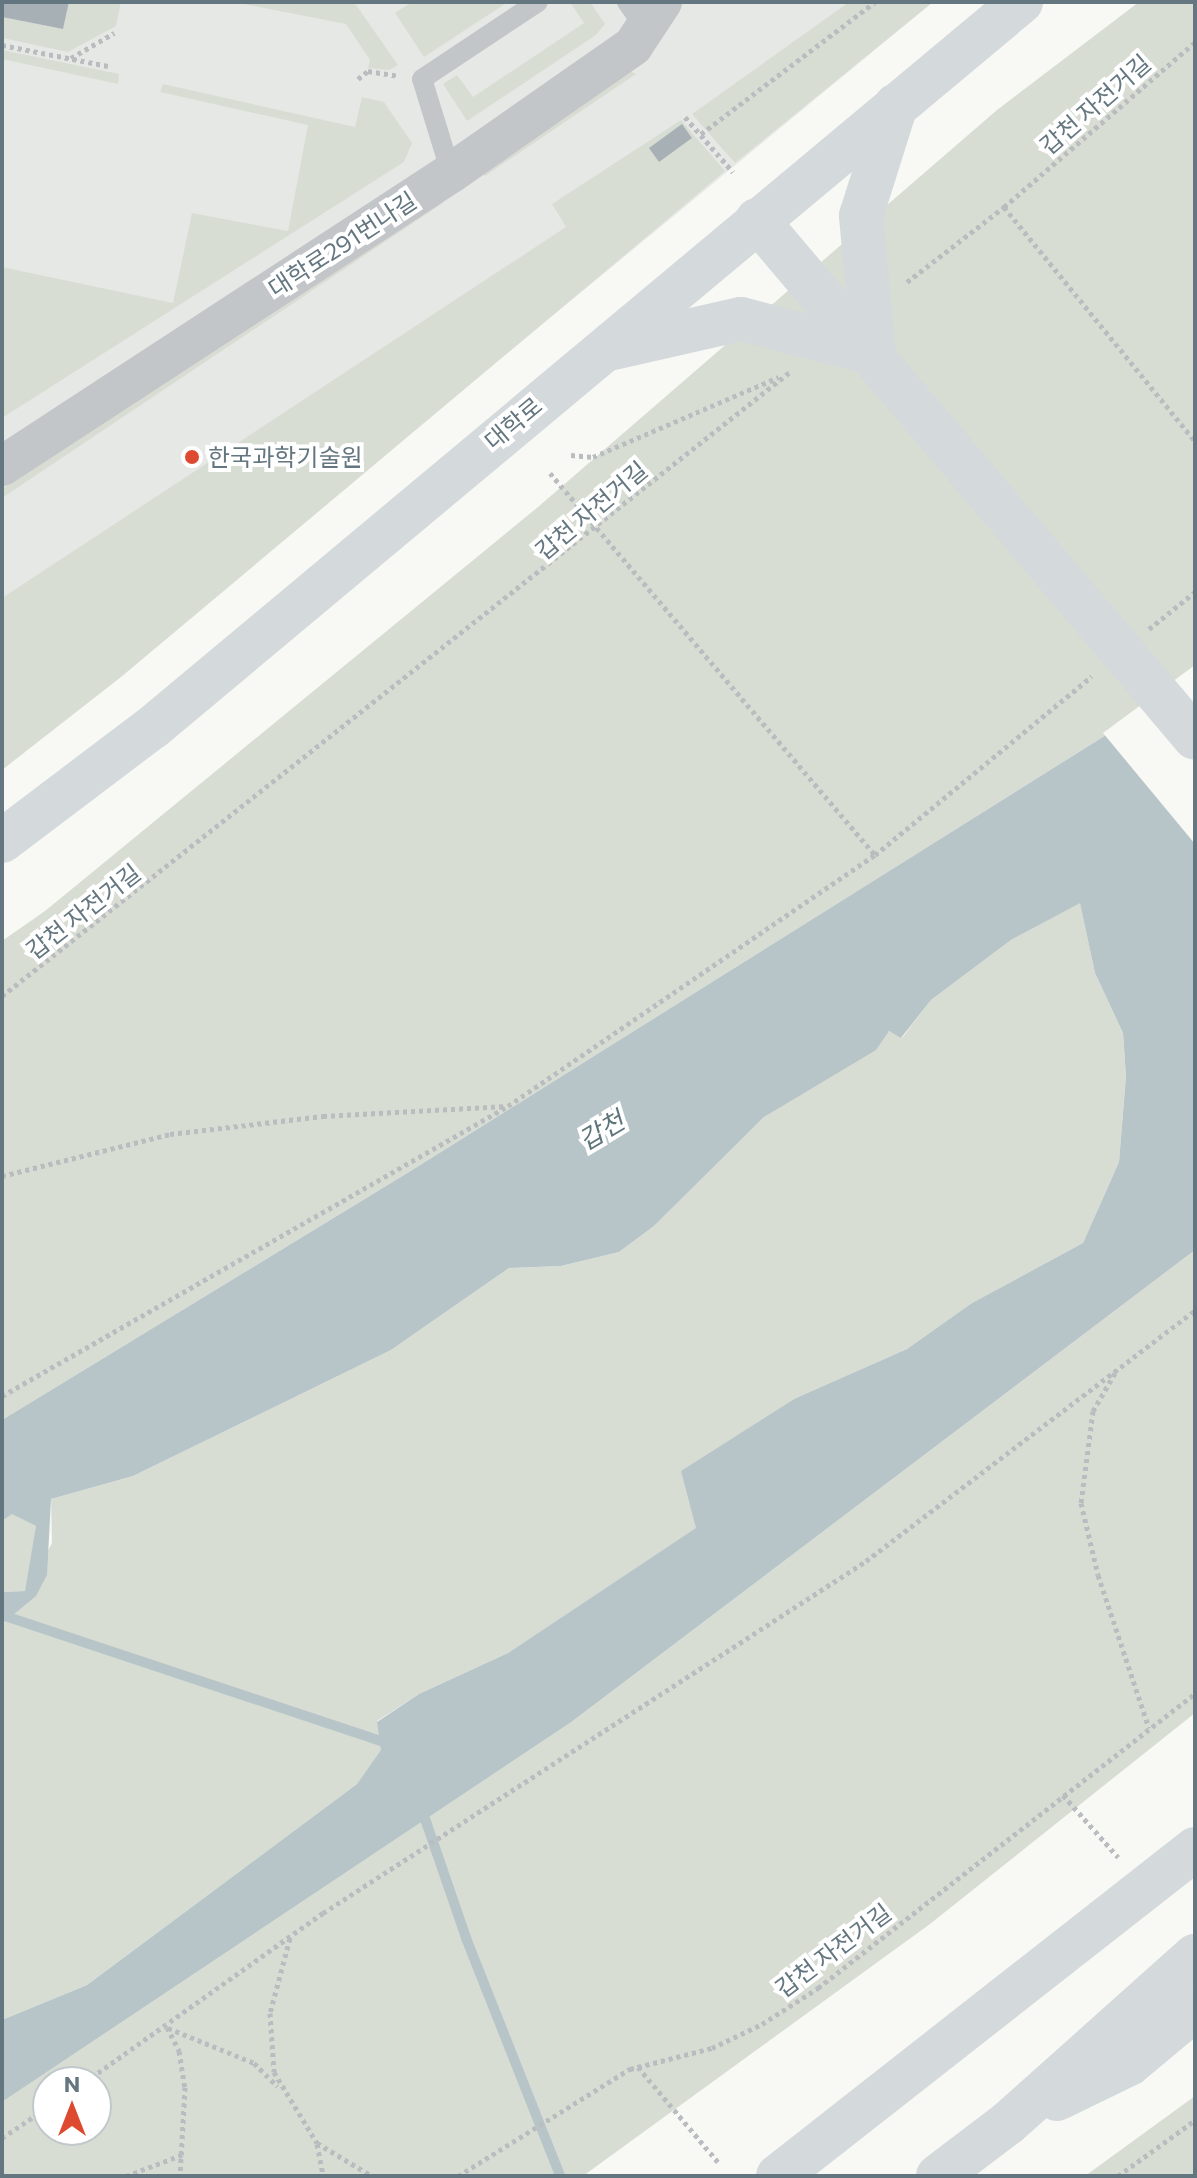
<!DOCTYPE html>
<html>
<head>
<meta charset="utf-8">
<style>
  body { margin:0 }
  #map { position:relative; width:1197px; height:2178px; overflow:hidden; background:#f8f8f5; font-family:Commissioner,"Noto Sans KR",sans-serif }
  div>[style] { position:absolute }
  .built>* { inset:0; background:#e6e8e6 }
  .green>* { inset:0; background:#d8ddd4 }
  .water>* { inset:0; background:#b7c4c8 }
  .pier>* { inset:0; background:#f8f8f5 }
  .stream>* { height:10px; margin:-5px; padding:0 5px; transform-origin:5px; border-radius:5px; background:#b7c4c8 }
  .building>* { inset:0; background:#a6b0b5 }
  .path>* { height:5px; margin-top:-2.5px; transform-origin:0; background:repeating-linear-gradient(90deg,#babdbf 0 4px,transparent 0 8px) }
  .service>* { height:20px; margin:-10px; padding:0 10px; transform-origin:10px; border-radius:10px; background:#c2c6c9 }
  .minor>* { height:40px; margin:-20px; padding:0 20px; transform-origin:20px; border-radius:20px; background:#c2c6c9 }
  .secondary>* { height:44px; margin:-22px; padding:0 22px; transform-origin:22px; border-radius:22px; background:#d4d9db }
  .primary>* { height:44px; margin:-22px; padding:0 22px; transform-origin:22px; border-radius:22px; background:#d4d9db }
  .dots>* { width:22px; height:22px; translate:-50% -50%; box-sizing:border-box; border:4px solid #fff; border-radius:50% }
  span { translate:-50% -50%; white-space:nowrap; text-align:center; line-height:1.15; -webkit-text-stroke:8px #fff; paint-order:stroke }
  .street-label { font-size:24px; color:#64767f }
  .poi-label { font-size:24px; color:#64767f }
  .left { translate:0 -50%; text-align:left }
  .water-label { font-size:26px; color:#5e757a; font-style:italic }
  .frame { position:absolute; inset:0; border:4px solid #64767f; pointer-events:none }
  .north { position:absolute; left:32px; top:2066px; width:80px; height:80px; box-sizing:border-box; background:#fff; border:2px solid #c1c8cc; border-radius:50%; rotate:0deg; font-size:22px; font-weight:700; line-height:32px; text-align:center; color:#64767f }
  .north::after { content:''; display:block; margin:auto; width:28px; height:36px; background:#de4a2f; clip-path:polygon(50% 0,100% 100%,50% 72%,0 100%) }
</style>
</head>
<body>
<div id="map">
  <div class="built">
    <div style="clip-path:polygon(2px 2px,933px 2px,2px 770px)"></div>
  </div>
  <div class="green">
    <div style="clip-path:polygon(69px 2px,121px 2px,116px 26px,68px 52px,2px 38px,2px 17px,63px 29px)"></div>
    <div style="clip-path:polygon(233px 2px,354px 2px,398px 65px,389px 70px,368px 68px,370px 60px,346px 24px)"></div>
    <div style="clip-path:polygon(412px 2px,508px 2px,424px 57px,395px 13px)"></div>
    <div style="clip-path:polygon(570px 2px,590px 2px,605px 24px,596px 35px,467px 121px,443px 84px,457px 75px,473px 97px,584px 23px)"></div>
    <div style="clip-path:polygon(849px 2px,933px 2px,735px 163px,692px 114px)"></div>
    <div style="clip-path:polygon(1139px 2px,1195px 2px,1195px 669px,1138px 715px,409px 1172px,2px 1420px,2px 941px,45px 911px,538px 507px,997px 110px)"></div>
    <div style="clip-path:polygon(2px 50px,119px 74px,118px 84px,2px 59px)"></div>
    <div style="clip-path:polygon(628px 70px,636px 74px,485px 176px,481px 172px)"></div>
    <div style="clip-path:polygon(163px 84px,355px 127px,362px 97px,384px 102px,412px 143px,404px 162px,2px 418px,2px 267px,173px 303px,192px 213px,288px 231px,308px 125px,160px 92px)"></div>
    <div style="clip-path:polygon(681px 120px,725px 171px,121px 677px,2px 770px,2px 598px,566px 227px,552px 204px)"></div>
    <div style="clip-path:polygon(437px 199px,443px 203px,2px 498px,2px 489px)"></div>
    <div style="clip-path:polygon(1080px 902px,1095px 973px,1123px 1033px,1126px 1076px,1119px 1162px,1083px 1243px,972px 1303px,907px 1349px,796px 1398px,697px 1528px,508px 1653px,419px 1694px,377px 1721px,382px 1750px,357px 1784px,87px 1985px,2px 2020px,2px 1624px,12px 1618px,52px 1543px,51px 1499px,133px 1476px,391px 1350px,509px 1268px,561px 1266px,619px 1252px,654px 1226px,764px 1117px,890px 1031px,902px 1038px,931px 1000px,1011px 940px)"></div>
    <div style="clip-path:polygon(evenodd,1195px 1250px,1195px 1713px,930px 1924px,583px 2176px,2px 2176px,2px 2102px,570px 1723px,1195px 1250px,48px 2082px,96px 2082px,96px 2130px,48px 2130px,48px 2082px)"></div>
    <div style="clip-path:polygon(12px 1513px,36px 1526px,32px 1567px,25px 1591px,2px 1592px,2px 1521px)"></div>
    <div style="clip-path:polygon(1195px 2096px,1195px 2176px,1085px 2176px)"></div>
  </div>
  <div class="water">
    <div style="clip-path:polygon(1195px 669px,1195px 1250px,570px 1723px,2px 2102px,2px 2020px,87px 1985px,357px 1784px,381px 1750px,377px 1722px,419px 1694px,508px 1653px,696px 1528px,681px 1471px,796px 1398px,907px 1349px,972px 1303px,1083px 1243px,1119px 1162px,1126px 1076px,1123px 1033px,1095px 973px,1080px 903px,1011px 940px,931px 1000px,901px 1038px,889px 1031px,876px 1050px,764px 1117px,654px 1226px,619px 1252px,561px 1266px,509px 1268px,391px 1350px,133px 1476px,51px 1499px,47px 1575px,36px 1596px,2px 1624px,2px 1592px,25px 1591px,36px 1526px,12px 1514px,2px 1521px,2px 1420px,409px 1172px,1138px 715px)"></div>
  </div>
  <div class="pier">
    <div style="clip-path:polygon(1195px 665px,1195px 844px,1103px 733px)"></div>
  </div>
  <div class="stream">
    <div style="left:2px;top:1615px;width:412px;rotate:18.4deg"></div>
    <div style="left:421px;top:1807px;width:139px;rotate:71deg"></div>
    <div style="left:466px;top:1938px;width:256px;rotate:68.4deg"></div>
  </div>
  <div class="building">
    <div style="clip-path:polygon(2px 2px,69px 2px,63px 29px,2px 17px)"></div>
    <div style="clip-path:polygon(682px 124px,692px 138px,659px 162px,649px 148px)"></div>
  </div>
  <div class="path">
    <div style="left:2px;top:45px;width:108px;rotate:11.2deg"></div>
    <div style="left:71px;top:58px;width:50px;rotate:-30.2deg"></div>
    <div style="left:358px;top:79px;width:13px;rotate:-39deg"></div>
    <div style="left:368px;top:71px;width:30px;rotate:9deg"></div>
    <div style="left:685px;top:117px;width:73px;rotate:48.9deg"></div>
    <div style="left:701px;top:134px;width:218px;rotate:-37.2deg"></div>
    <div style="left:1004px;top:207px;width:302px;rotate:50.8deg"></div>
    <div style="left:907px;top:282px;width:123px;rotate:-37.7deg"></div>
    <div style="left:1004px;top:207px;width:252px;rotate:-40.8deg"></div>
    <div style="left:571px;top:455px;width:22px;rotate:5deg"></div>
    <div style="left:593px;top:457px;width:202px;rotate:-23.3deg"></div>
    <div style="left:550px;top:473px;width:502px;rotate:49.61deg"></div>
    <div style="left:1149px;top:629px;width:59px;rotate:-38.8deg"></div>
    <div style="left:2px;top:996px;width:1007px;rotate:-38.38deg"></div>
    <div style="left:2px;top:1176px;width:173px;rotate:-14deg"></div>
    <div style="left:170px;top:1134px;width:154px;rotate:-6.7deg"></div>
    <div style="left:323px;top:1116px;width:184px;rotate:-3.1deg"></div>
    <div style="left:1115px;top:1373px;width:44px;rotate:120.1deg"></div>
    <div style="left:1093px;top:1411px;width:93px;rotate:97.4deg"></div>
    <div style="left:1081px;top:1503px;width:74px;rotate:76.7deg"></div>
    <div style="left:1098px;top:1575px;width:161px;rotate:71.6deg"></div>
    <div style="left:2px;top:1396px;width:583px;rotate:-29.82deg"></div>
    <div style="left:508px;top:1106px;width:445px;rotate:-34.4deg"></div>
    <div style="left:875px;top:855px;width:281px;rotate:-39.5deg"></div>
    <div style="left:1063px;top:1795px;width:83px;rotate:48.4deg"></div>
    <div style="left:290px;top:1938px;width:78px;rotate:104.9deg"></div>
    <div style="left:270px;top:2013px;width:59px;rotate:86.1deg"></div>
    <div style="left:274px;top:2072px;width:83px;rotate:58.8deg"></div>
    <div style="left:317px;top:2143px;width:64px;rotate:31deg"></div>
    <div style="left:167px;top:2027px;width:27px;rotate:63deg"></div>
    <div style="left:179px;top:2051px;width:36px;rotate:81deg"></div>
    <div style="left:185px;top:2087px;width:89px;rotate:93.2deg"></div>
    <div style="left:168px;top:2028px;width:93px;rotate:22.1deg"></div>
    <div style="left:254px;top:2063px;width:33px;rotate:45deg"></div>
    <div style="left:638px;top:2067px;width:124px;rotate:49.9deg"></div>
    <div style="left:85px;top:2082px;width:292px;rotate:-35.4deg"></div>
    <div style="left:323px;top:1913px;width:647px;rotate:-32.95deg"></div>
    <div style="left:866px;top:1561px;width:414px;rotate:-37.3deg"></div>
    <div style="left:2px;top:2138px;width:55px;rotate:-34deg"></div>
    <div style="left:317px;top:2144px;width:33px;rotate:79deg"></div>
    <div style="left:126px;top:2176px;width:62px;rotate:-20.8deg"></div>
    <div style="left:458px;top:2176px;width:203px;rotate:-31.9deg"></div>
    <div style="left:630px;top:2069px;width:85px;rotate:-14.4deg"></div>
    <div style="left:712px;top:2048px;width:55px;rotate:-25.6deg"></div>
    <div style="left:762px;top:2024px;width:67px;rotate:-32.7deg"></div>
    <div style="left:818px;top:1988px;width:479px;rotate:-38deg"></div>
    <div style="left:1118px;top:2176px;width:95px;rotate:-36deg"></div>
  </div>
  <div class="service">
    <div style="left:627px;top:2px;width:32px;rotate:55deg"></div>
    <div style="left:451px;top:173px;width:98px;rotate:-107.1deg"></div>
    <div style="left:422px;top:79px;width:139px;rotate:-33.6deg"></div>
  </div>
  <div class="minor">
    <div style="left:2px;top:466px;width:536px;rotate:-33.13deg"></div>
    <div style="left:451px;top:173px;width:222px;rotate:-34.9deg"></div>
    <div style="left:633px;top:46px;width:53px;rotate:-56.6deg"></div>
  </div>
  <div class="secondary">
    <div style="left:757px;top:220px;width:678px;rotate:49.78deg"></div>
    <div style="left:613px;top:348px;width:131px;rotate:-12.8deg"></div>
    <div style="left:741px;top:319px;width:138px;rotate:14.7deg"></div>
    <div style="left:874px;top:354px;width:139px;rotate:-95.4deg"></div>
    <div style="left:861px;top:216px;width:116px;rotate:-72.5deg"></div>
    <div style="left:2px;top:841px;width:189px;rotate:-37.1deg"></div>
    <div style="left:153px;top:727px;width:1131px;rotate:-39.87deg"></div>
  </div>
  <div class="primary">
    <div style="left:1057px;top:2099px;width:80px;rotate:-25.9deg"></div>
    <div style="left:1129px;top:2064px;width:86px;rotate:-39.8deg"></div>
    <div style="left:778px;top:2176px;width:530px;rotate:-38.1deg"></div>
    <div style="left:938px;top:2176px;width:88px;rotate:-37.1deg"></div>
    <div style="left:1008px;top:2123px;width:251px;rotate:-41.8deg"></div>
  </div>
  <div class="dots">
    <div style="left:192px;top:457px;background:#de4a2f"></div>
  </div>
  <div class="street-label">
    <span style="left:1095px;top:104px;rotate:-41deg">갑천 자전거길</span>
    <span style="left:342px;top:244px;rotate:-33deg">대학로291번나길</span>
    <span style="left:513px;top:423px;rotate:-40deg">대학로</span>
    <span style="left:591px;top:510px;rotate:-40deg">갑천 자전거길</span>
    <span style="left:83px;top:911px;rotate:-38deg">갑천 자전거길</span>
    <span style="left:833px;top:1950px;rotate:-37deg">갑천 자전거길</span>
  </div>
  <div class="poi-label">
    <span class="left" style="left:208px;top:457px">한국과학기술원</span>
  </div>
  <div class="water-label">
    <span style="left:601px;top:1130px;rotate:-31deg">갑천</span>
  </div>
  <div class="frame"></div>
  <div class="north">N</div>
</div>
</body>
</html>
